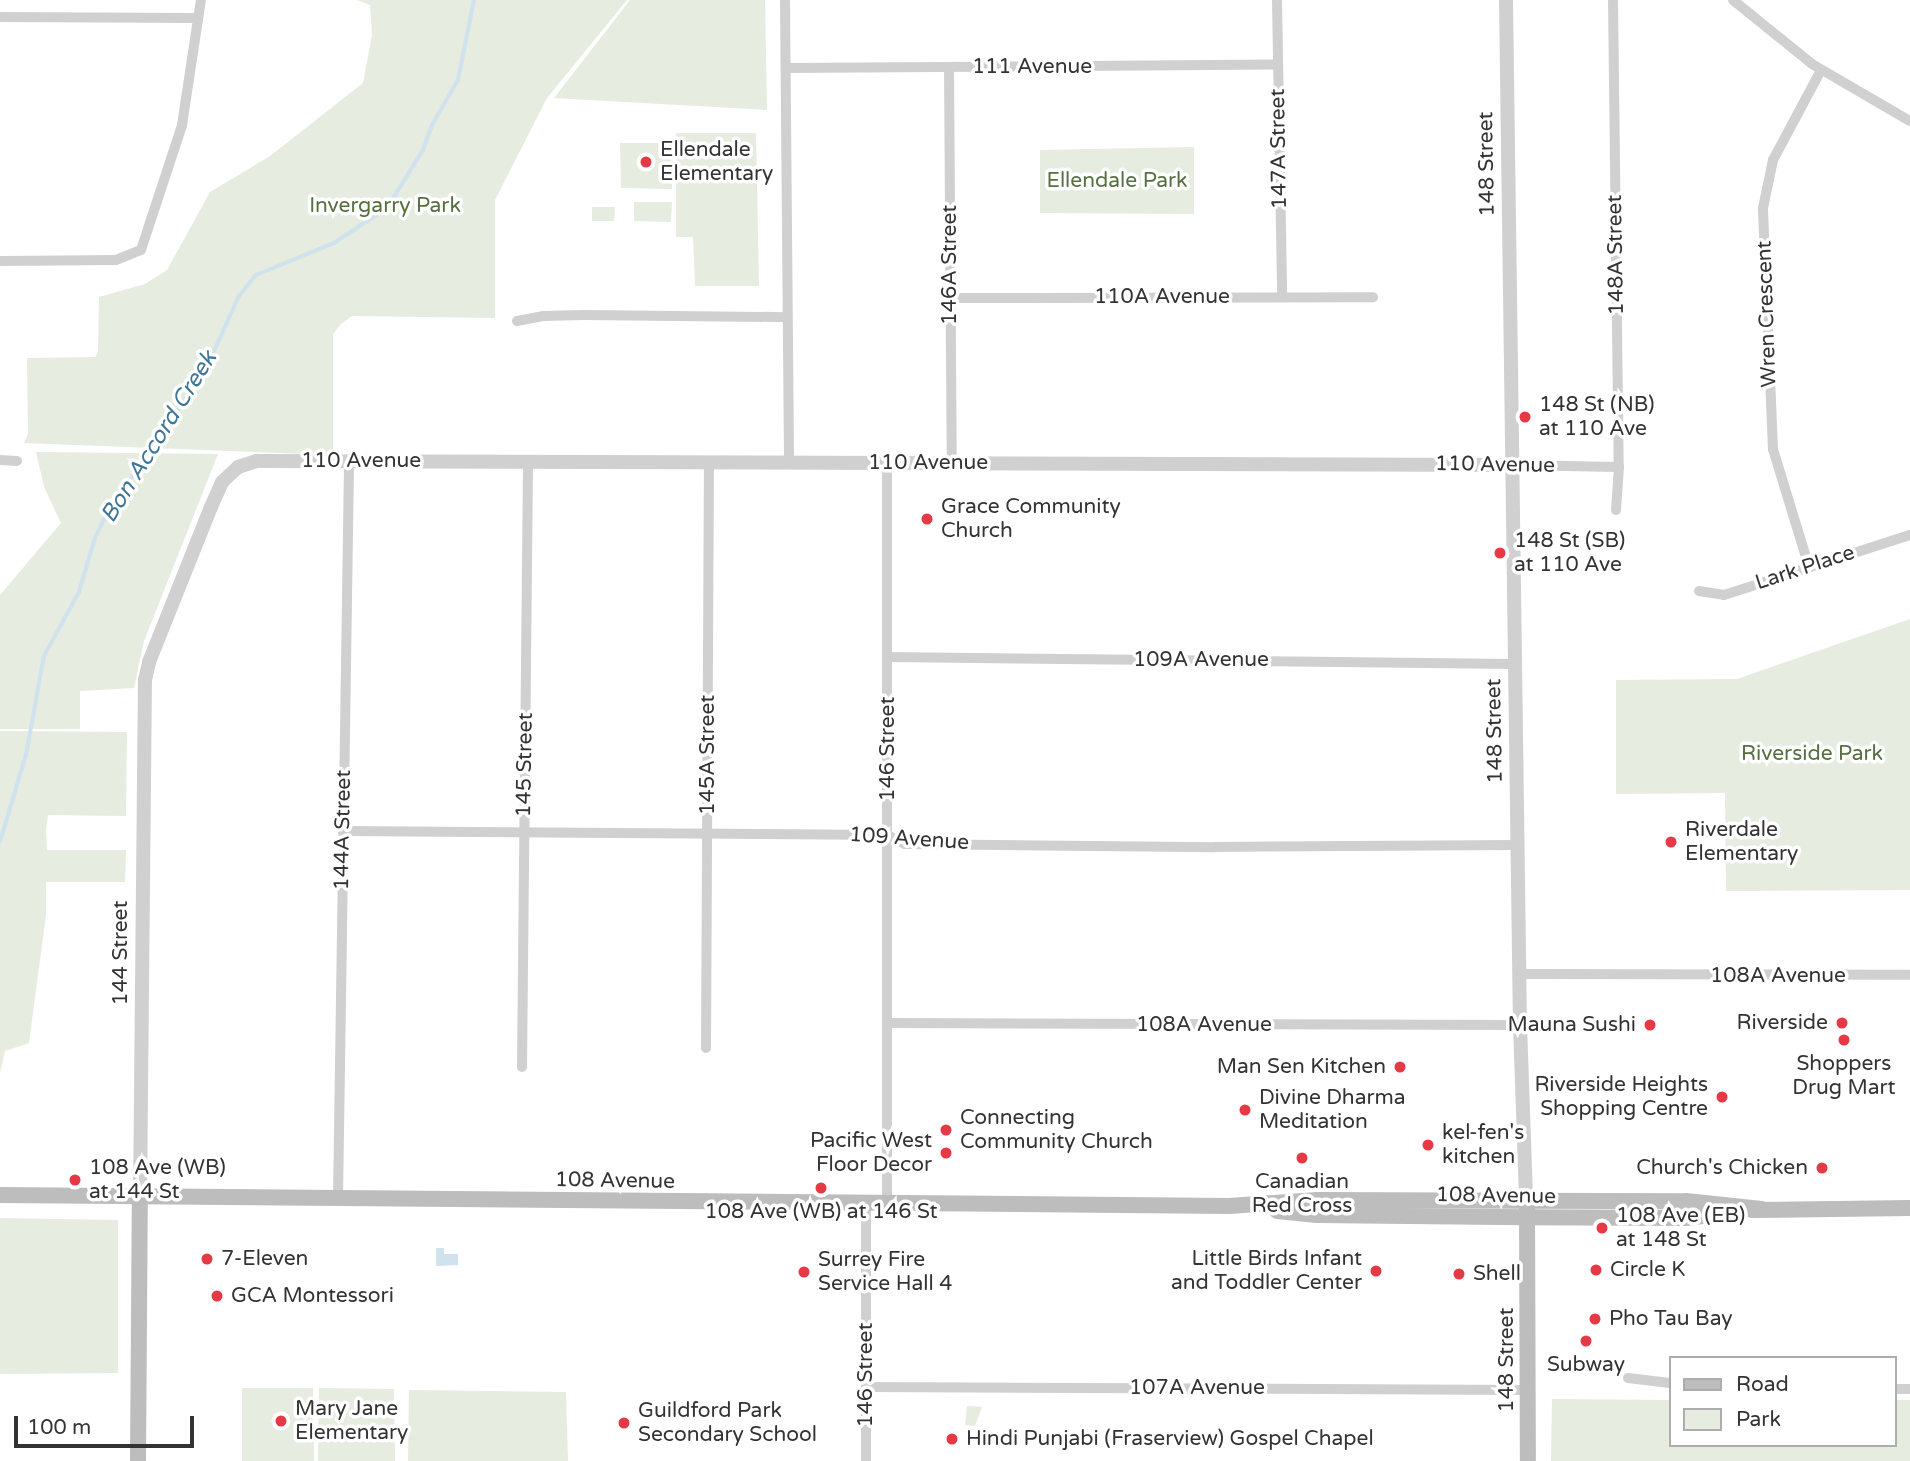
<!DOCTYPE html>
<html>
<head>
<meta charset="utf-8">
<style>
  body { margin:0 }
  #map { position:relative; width:1910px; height:1461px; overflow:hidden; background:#fff; font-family:"Varela Round",sans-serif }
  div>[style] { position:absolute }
  .green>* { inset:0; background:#e6ecdf }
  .water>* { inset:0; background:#cfe2ee }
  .stream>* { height:3.5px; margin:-1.75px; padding:0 1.75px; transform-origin:1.75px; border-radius:1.75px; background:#cfe2ee }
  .minor>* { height:10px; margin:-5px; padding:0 5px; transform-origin:5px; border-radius:5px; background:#d0d0d0 }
  .tertiary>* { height:14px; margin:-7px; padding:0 7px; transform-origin:7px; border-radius:7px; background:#d0d0d0 }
  .secondary>* { height:16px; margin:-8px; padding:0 8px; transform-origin:8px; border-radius:8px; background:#bdbdbd }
  .dots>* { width:19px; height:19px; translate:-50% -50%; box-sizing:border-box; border:4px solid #fff; border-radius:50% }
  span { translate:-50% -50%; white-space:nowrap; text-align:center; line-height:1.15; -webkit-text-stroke:7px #fff; paint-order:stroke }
  .street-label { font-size:21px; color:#333 }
  .poi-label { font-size:21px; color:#333 }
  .left { translate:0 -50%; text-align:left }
  .right { translate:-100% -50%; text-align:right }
  .park-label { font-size:21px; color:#56703f }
  .water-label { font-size:23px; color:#3f7597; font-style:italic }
  .legend { position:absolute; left:1669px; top:1356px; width:228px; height:91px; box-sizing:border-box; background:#fff; border:2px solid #adadad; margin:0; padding:9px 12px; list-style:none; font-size:21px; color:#333 }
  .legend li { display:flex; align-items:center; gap:14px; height:35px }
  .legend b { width:35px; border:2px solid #adadad }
  .scale { position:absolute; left:14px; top:1416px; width:180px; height:32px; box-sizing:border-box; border:4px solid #333; border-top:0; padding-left:9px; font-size:21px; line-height:24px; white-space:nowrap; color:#333; -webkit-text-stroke:5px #fff; paint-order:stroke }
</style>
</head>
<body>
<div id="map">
  <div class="green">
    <div style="clip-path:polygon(357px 0,627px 0,547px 98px,495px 200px,495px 318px,352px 316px,341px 324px,333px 334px,333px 455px,24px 443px,28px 434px,27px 358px,95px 357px,98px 352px,99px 297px,145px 284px,167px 270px,210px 192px,270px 156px,363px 83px,372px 35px,370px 5px)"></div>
    <div style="clip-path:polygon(630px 0,765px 0,767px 110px,554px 98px)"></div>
    <div style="clip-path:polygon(676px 133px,756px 133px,759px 286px,695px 286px,693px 237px,676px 237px)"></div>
    <div style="clip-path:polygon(620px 143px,671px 143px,672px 189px,621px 188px)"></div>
    <div style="clip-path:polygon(1194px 147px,1194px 214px,1040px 213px,1040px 150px)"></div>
    <div style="clip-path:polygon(634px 202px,672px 202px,671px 222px,634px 221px)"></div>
    <div style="clip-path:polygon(592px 207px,615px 207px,614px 221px,592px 221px)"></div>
    <div style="clip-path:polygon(36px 452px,218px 454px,144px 641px,134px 688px,80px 691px,80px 729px,0 729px,0 595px,61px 523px,44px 487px)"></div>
    <div style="clip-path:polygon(1910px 619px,1910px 890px,1726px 891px,1725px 793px,1616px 794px,1616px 680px,1737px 679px)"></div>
    <div style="clip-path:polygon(0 731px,127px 732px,126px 816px,48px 815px,46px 830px,47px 850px,126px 850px,125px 882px,46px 882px,46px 915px,29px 1043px,5px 1051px,0 1073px)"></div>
    <div style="clip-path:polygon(0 1218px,118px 1220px,118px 1373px,0 1374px)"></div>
    <div style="clip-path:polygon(242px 1388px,313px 1388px,314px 1461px,242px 1461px)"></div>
    <div style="clip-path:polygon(319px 1388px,394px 1389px,395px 1461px,318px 1461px)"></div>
    <div style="clip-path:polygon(409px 1390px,566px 1392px,568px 1461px,408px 1461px)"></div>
    <div style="clip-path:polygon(1552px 1399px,1670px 1400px,1670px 1445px,1894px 1445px,1894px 1400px,1910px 1400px,1910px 1461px,1551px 1461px)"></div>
    <div style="clip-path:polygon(967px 1406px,982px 1407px,975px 1426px,965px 1425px)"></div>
  </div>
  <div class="water">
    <div style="clip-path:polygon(436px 1248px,444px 1248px,444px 1254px,458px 1254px,458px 1265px,436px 1266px)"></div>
  </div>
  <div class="stream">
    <div style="left:0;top:842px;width:91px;rotate:-73.4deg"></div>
    <div style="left:26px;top:755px;width:101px;rotate:-79.7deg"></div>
    <div style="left:44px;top:656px;width:73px;rotate:-61.3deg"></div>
    <div style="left:79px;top:592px;width:56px;rotate:-73.5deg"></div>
    <div style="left:95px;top:538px;width:25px;rotate:-64deg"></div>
    <div style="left:106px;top:515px;width:177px;rotate:-55.6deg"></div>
    <div style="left:206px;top:369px;width:80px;rotate:-65.7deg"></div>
    <div style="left:239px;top:296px;width:27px;rotate:-51deg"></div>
    <div style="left:256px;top:275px;width:84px;rotate:-22.3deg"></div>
    <div style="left:334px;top:243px;width:53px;rotate:-33.4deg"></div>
    <div style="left:378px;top:214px;width:23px;rotate:-47deg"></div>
    <div style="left:394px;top:197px;width:55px;rotate:-58.3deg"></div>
    <div style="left:423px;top:150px;width:27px;rotate:-70deg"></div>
    <div style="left:432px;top:125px;width:52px;rotate:-60deg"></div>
    <div style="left:458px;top:80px;width:82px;rotate:-78.7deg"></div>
  </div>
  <div class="minor">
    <div style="left:785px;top:0;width:462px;rotate:89.5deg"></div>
    <div style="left:1277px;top:0;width:297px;rotate:89deg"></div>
    <div style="left:1613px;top:0;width:467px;rotate:89.3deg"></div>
    <div style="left:1619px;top:467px;width:43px;rotate:94deg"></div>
    <div style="left:1733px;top:0;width:102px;rotate:39deg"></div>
    <div style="left:1812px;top:64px;width:113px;rotate:30.2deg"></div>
    <div style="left:0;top:17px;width:198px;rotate:0.3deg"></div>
    <div style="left:949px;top:67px;width:396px;rotate:89.6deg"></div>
    <div style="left:786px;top:68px;width:491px;rotate:-0.4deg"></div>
    <div style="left:0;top:261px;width:116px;rotate:-0.5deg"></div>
    <div style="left:116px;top:260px;width:27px;rotate:-22deg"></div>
    <div style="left:141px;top:250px;width:132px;rotate:-71.8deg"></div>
    <div style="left:182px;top:125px;width:126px;rotate:-81.4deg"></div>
    <div style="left:951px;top:298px;width:422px;rotate:-0.1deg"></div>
    <div style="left:517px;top:321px;width:26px;rotate:-11deg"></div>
    <div style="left:543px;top:316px;width:41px;rotate:-1.4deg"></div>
    <div style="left:584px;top:315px;width:203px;rotate:0.6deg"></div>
    <div style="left:0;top:460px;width:17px;rotate:3deg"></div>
    <div style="left:1512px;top:465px;width:107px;rotate:1.1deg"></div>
    <div style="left:1809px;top:567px;width:123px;rotate:-107deg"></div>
    <div style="left:1773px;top:449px;width:241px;rotate:-92.4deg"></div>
    <div style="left:1763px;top:208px;width:49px;rotate:-78.2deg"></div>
    <div style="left:1773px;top:160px;width:102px;rotate:-61.9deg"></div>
    <div style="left:1699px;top:591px;width:25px;rotate:9deg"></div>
    <div style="left:1724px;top:595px;width:195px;rotate:-17.9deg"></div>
    <div style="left:887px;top:657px;width:628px;rotate:0.64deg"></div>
    <div style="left:343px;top:831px;width:544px;rotate:0.42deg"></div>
    <div style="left:887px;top:835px;width:20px;rotate:27deg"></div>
    <div style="left:905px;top:844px;width:310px;rotate:0.6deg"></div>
    <div style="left:1215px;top:847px;width:302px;rotate:-0.4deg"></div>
    <div style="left:1519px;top:974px;width:391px;rotate:0.1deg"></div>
    <div style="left:888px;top:1023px;width:632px;rotate:0.18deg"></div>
    <div style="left:706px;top:1048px;width:585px;rotate:-89.71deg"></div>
    <div style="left:522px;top:1067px;width:605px;rotate:-89.43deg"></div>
    <div style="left:338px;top:1198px;width:737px;rotate:-89.14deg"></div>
    <div style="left:887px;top:1204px;width:741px;rotate:-90deg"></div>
    <div style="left:1628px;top:1378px;width:42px;rotate:6.8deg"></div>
    <div style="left:866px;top:1387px;width:661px;rotate:0.26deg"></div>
    <div style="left:1894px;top:1389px;width:16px"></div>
    <div style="left:866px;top:1461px;width:257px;rotate:-90deg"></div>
  </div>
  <div class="tertiary">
    <div style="left:1506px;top:0;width:1025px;rotate:89.22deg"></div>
    <div style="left:1520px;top:1025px;width:176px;rotate:88deg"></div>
    <div style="left:140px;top:1197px;width:517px;rotate:-89.45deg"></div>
    <div style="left:145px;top:680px;width:18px;rotate:-77deg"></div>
    <div style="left:149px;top:662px;width:167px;rotate:-68.2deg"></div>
    <div style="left:211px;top:507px;width:27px;rotate:-66deg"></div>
    <div style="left:222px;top:482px;width:22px;rotate:-43deg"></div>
    <div style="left:238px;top:467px;width:20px;rotate:-18deg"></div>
    <div style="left:257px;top:461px;width:1255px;rotate:0.18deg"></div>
  </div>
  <div class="secondary">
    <div style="left:0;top:1195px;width:1229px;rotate:0.51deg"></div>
    <div style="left:1229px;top:1206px;width:89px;rotate:-3.9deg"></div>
    <div style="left:1318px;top:1200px;width:368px;rotate:0.2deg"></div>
    <div style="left:1686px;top:1201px;width:76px;rotate:6deg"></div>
    <div style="left:1527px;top:1208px;width:253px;rotate:89.8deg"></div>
    <div style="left:1752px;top:1210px;width:158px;rotate:-0.7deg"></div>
    <div style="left:1277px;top:1211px;width:40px;rotate:5.7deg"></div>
    <div style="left:1317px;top:1215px;width:183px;rotate:0.6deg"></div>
    <div style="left:1500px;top:1217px;width:185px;rotate:0.3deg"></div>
    <div style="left:1685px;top:1218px;width:45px;rotate:-6.3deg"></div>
    <div style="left:138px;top:1461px;width:264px;rotate:-89.6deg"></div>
  </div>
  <div class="dots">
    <div style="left:646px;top:162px;background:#e63946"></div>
    <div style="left:1525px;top:417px;background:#e63946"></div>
    <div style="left:927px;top:519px;background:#e63946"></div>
    <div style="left:1500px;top:553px;background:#e63946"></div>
    <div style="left:1671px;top:842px;background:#e63946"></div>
    <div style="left:1842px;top:1023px;background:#e63946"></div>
    <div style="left:1650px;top:1025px;background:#e63946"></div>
    <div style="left:1844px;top:1040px;background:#e63946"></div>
    <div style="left:1400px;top:1067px;background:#e63946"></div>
    <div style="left:1722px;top:1097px;background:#e63946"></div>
    <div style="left:1245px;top:1110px;background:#e63946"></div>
    <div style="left:946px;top:1130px;background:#e63946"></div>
    <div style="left:1428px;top:1145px;background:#e63946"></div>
    <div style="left:946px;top:1153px;background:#e63946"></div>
    <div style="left:1302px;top:1158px;background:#e63946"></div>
    <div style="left:1822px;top:1168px;background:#e63946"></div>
    <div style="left:75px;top:1180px;background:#e63946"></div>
    <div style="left:821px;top:1188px;background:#e63946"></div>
    <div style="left:1602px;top:1228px;background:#e63946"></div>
    <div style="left:207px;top:1259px;background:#e63946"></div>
    <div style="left:1596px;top:1270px;background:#e63946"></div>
    <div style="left:1376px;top:1271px;background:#e63946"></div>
    <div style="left:804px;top:1272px;background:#e63946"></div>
    <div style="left:1459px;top:1274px;background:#e63946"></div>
    <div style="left:217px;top:1296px;background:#e63946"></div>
    <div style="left:1595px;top:1319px;background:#e63946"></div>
    <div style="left:1586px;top:1341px;background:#e63946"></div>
    <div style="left:281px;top:1421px;background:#e63946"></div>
    <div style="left:624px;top:1423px;background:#e63946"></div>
    <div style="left:952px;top:1439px;background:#e63946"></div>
  </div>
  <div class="street-label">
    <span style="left:1032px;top:67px">111 Avenue</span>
    <span style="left:1279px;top:149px;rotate:-91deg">147A Street</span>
    <span style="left:1487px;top:164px;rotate:-91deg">148 Street</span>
    <span style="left:1616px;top:255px;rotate:-91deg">148A Street</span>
    <span style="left:950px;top:265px;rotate:-90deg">146A Street</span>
    <span style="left:1162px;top:297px">110A Avenue</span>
    <span style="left:1767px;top:314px;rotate:-92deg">Wren Crescent</span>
    <span style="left:361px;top:461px">110 Avenue</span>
    <span style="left:928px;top:463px">110 Avenue</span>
    <span style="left:1495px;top:465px;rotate:1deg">110 Avenue</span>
    <span style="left:1805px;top:568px;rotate:-18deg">Lark Place</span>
    <span style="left:1201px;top:660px">109A Avenue</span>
    <span style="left:1495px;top:731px;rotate:-91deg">148 Street</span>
    <span style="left:888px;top:749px;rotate:-90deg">146 Street</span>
    <span style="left:708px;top:755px;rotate:-90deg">145A Street</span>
    <span style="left:525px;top:765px;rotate:-89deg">145 Street</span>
    <span style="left:343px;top:830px;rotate:-89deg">144A Street</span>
    <span style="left:909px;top:839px;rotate:4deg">109 Avenue</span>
    <span style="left:121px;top:953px;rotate:-90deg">144 Street</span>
    <span style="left:1778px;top:976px">108A Avenue</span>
    <span style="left:1204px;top:1025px">108A Avenue</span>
    <span style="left:615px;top:1181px;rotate:1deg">108 Avenue</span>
    <span style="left:1496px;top:1196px;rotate:1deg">108 Avenue</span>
    <span style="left:1507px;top:1360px;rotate:-90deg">148 Street</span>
    <span style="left:866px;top:1375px;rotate:-90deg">146 Street</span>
    <span style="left:1197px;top:1388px">107A Avenue</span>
  </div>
  <div class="poi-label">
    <span class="left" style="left:660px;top:162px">Ellendale<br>Elementary</span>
    <span class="left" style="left:1539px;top:417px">148 St (NB)<br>at 110 Ave</span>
    <span class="left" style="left:941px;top:519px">Grace Community<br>Church</span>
    <span class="left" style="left:1514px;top:553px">148 St (SB)<br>at 110 Ave</span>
    <span class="left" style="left:1685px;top:842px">Riverdale<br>Elementary</span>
    <span class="right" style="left:1828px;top:1023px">Riverside</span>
    <span class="right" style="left:1636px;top:1025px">Mauna Sushi</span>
    <span style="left:1844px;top:1076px">Shoppers<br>Drug Mart</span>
    <span class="right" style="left:1386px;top:1067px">Man Sen Kitchen</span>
    <span class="right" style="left:1708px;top:1097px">Riverside Heights<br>Shopping Centre</span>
    <span class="left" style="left:1259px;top:1110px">Divine Dharma<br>Meditation</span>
    <span class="left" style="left:960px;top:1130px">Connecting<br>Community Church</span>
    <span class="left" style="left:1442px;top:1145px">kel-fen's<br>kitchen</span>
    <span class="right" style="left:932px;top:1153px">Pacific West<br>Floor Decor</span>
    <span class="left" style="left:89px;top:1180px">108 Ave (WB)<br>at 144 St</span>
    <span class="right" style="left:1808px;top:1168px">Church's Chicken</span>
    <span style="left:1302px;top:1194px">Canadian<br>Red Cross</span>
    <span style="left:821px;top:1212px">108 Ave (WB) at 146 St</span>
    <span class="left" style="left:1616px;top:1228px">108 Ave (EB)<br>at 148 St</span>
    <span class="left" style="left:221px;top:1259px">7-Eleven</span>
    <span class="right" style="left:1362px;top:1271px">Little Birds Infant<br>and Toddler Center</span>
    <span class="left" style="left:818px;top:1272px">Surrey Fire<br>Service Hall 4</span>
    <span class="left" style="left:1610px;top:1270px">Circle K</span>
    <span class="left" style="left:1473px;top:1274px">Shell</span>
    <span class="left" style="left:231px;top:1296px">GCA Montessori</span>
    <span class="left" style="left:1609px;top:1319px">Pho Tau Bay</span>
    <span style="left:1586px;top:1365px">Subway</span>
    <span class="left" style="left:295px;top:1421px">Mary Jane<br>Elementary</span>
    <span class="left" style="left:638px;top:1423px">Guildford Park<br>Secondary School</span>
    <span class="left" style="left:966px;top:1439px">Hindi Punjabi (Fraserview) Gospel Chapel</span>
  </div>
  <div class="park-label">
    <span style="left:1117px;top:181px">Ellendale Park</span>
    <span style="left:385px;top:206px">Invergarry Park</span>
    <span style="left:1812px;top:754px">Riverside Park</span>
  </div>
  <div class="water-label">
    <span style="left:159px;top:437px;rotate:-58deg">Bon Accord Creek</span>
  </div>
  <ul class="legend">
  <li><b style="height:9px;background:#bdbdbd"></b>Road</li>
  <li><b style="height:19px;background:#e6ecdf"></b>Park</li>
  </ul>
  <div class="scale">100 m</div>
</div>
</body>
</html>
